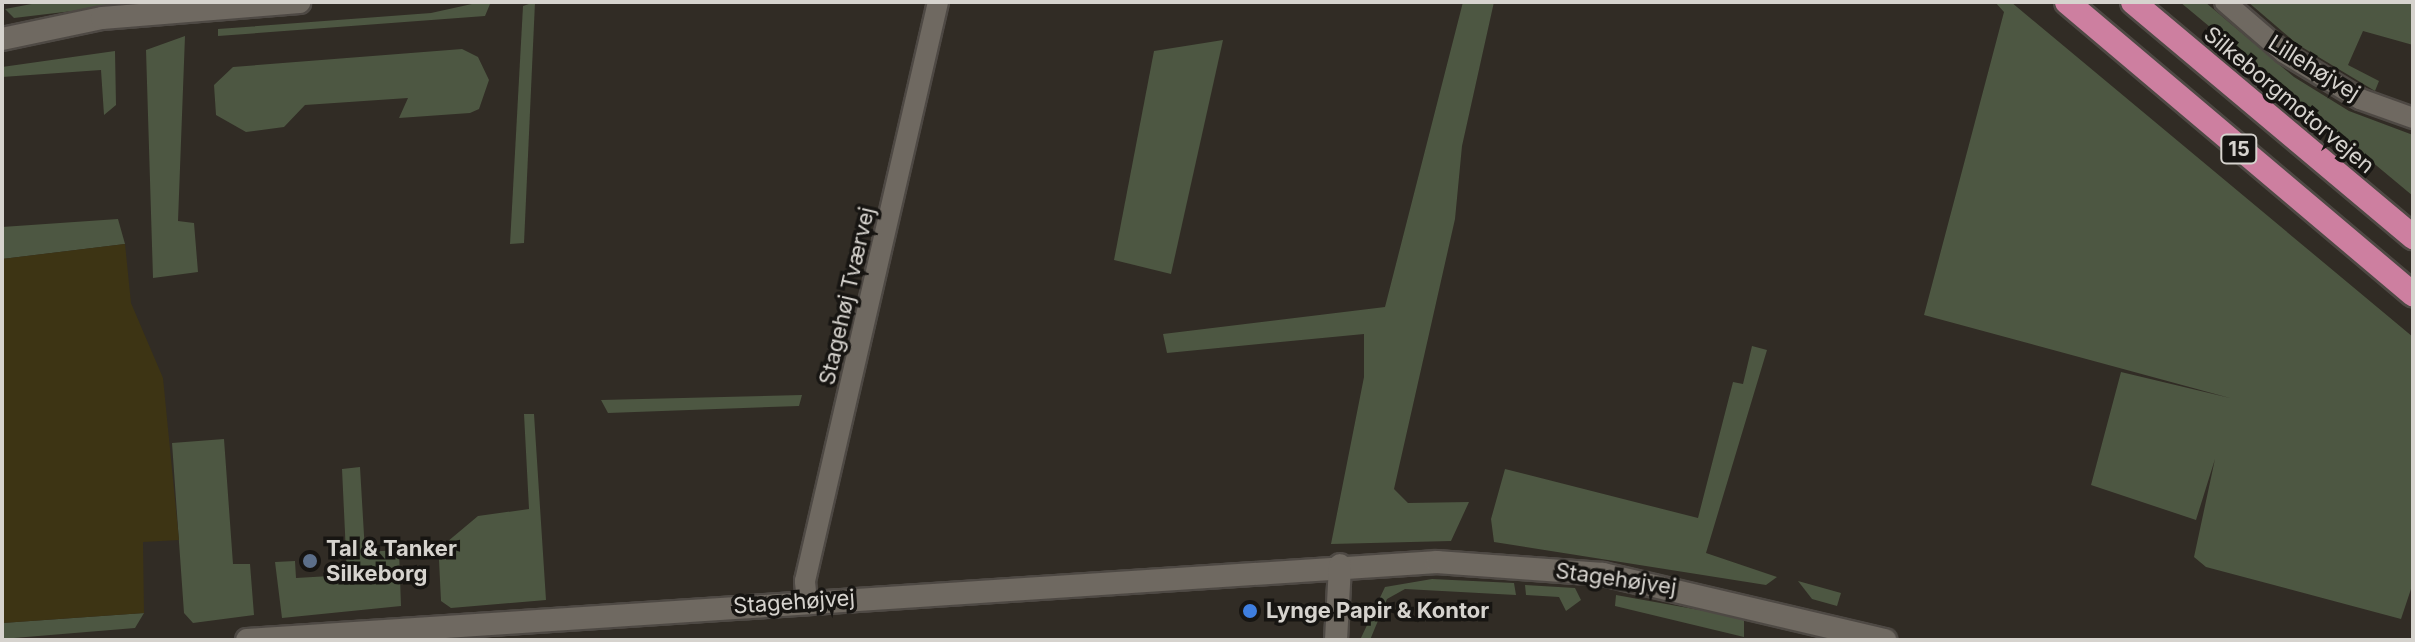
<!DOCTYPE html>
<html>
<head>
<meta charset="utf-8">
<style>
  body { margin:0 }
  #map { position:relative; width:2415px; height:642px; overflow:hidden; background:#312c25; font-family:Inter,sans-serif }
  div>[style] { position:absolute }
  .green>* { inset:0; background:#4d5742 }
  .sand>* { inset:0; background:#3d3414 }
  .roads { filter:drop-shadow(2px 0 #4e4944) drop-shadow(-2px 0 #4e4944) drop-shadow(0 2px #4e4944) drop-shadow(0 -2px #4e4944) }
  .minor>* { height:20px; margin:-10px; padding:0 10px; transform-origin:10px; border-radius:10px; background:#6f6961 }
  .tertiary>* { height:22px; margin:-11px; padding:0 11px; transform-origin:11px; border-radius:11px; background:#6f6961 }
  .motorway>* { height:24px; margin:-12px; padding:0 12px; transform-origin:12px; border-radius:12px; background:#cd7fa0 }
  .dots>* { width:22px; height:22px; translate:-50% -50%; box-sizing:border-box; border:4px solid #171512; border-radius:50% }
  span { translate:-50% -50%; white-space:nowrap; text-align:center; line-height:1.15; -webkit-text-stroke:7px #171512; paint-order:stroke }
  .shield-label span { padding:2px 6px; background:#171512; border:2px solid; border-radius:6px; -webkit-text-stroke-width:0 }
  .shield-label { font-size:20px; color:#d6d3ce; font-weight:700 }
  .street-label { font-size:22px; color:#d6d3ce }
  .poi-label { font-size:22px; color:#d6d3ce; font-weight:700 }
  .left { translate:0 -50%; text-align:left }
  .frame { position:absolute; inset:0; border:4px solid #d6d3ce; pointer-events:none }
</style>
</head>
<body>
<div id="map">
  <div class="green">
    <div style="clip-path:polygon(42px 2px,148px 2px,14px 18px,5px 9px)"></div>
    <div style="clip-path:polygon(481px 2px,490px 4px,485px 16px,218px 36px,218px 29px,431px 13px)"></div>
    <div style="clip-path:polygon(535px 2px,524px 243px,510px 244px,523px 6px)"></div>
    <div style="clip-path:polygon(1463px 2px,1494px 2px,1462px 146px,1455px 219px,1394px 489px,1408px 503px,1469px 502px,1451px 541px,1331px 544px,1364px 377px,1364px 334px,1167px 353px,1163px 334px,1385px 307px)"></div>
    <div style="clip-path:polygon(1995px 2px,2011px 2px,2413px 337px,2413px 583px,2401px 619px,2206px 567px,2194px 557px,2215px 459px,2196px 520px,2091px 485px,2121px 372px,2230px 398px,1924px 315px,2004px 12px)"></div>
    <div style="clip-path:polygon(2180px 2px,2205px 2px,2294px 77px,2349px 111px,2413px 135px,2413px 196px)"></div>
    <div style="clip-path:polygon(2248px 2px,2413px 2px,2413px 45px,2363px 31px,2348px 65px,2379px 81px,2375px 91px,2297px 44px)"></div>
    <div style="clip-path:polygon(185px 36px,178px 221px,194px 223px,198px 272px,153px 278px,146px 50px)"></div>
    <div style="clip-path:polygon(1223px 40px,1171px 274px,1114px 260px,1154px 51px)"></div>
    <div style="clip-path:polygon(462px 49px,478px 57px,489px 80px,479px 109px,470px 113px,399px 118px,408px 98px,305px 105px,284px 127px,246px 132px,216px 115px,214px 85px,233px 67px)"></div>
    <div style="clip-path:polygon(115px 51px,116px 105px,104px 115px,101px 70px,2px 77px,2px 67px)"></div>
    <div style="clip-path:polygon(118px 219px,125px 244px,2px 259px,2px 227px)"></div>
    <div style="clip-path:polygon(1752px 346px,1767px 350px,1706px 553px,1777px 577px,1766px 585px,1494px 542px,1491px 519px,1505px 469px,1698px 518px,1733px 382px,1743px 384px)"></div>
    <div style="clip-path:polygon(802px 395px,799px 406px,608px 413px,601px 400px)"></div>
    <div style="clip-path:polygon(524px 414px,534px 414px,546px 600px,451px 608px,441px 601px,439px 560px,447px 542px,478px 516px,529px 509px)"></div>
    <div style="clip-path:polygon(224px 439px,233px 564px,250px 564px,254px 615px,193px 623px,184px 613px,172px 443px)"></div>
    <div style="clip-path:polygon(360px 467px,365px 552px,399px 550px,401px 606px,282px 618px,275px 562px,295px 561px,296px 578px,347px 575px,342px 469px)"></div>
    <div style="clip-path:polygon(1432px 579px,1514px 583px,1516px 595px,1405px 589px,1387px 599px,1370px 640px,1360px 640px,1385px 587px)"></div>
    <div style="clip-path:polygon(1798px 581px,1841px 593px,1837px 606px,1812px 599px)"></div>
    <div style="clip-path:polygon(1525px 585px,1575px 588px,1581px 600px,1566px 611px,1559px 597px,1526px 595px)"></div>
    <div style="clip-path:polygon(1616px 595px,1744px 618px,1744px 637px,1615px 606px)"></div>
    <div style="clip-path:polygon(144px 613px,135px 628px,2px 639px,2px 623px)"></div>
  </div>
  <div class="sand">
    <div style="clip-path:polygon(125px 244px,131px 303px,163px 378px,179px 540px,143px 542px,144px 613px,2px 623px,2px 259px)"></div>
  </div>
  <div class="roads">
    <div class="minor">
      <div style="left:2225px;top:2px;width:78px;rotate:40.8deg"></div>
      <div style="left:2284px;top:53px;width:89px;rotate:31.2deg"></div>
      <div style="left:2360px;top:99px;width:56px;rotate:19.7deg"></div>
      <div style="left:807px;top:601px;width:20px;rotate:-96deg"></div>
      <div style="left:805px;top:581px;width:594px;rotate:-77.06deg"></div>
    </div>
    <div class="tertiary">
      <div style="left:2px;top:39px;width:102px;rotate:-11.9deg"></div>
      <div style="left:102px;top:18px;width:198px;rotate:-4.6deg"></div>
      <div style="left:247px;top:640px;width:1193px;rotate:-3.75deg"></div>
      <div style="left:1437px;top:562px;width:166px;rotate:4.1deg"></div>
      <div style="left:1603px;top:574px;width:290px;rotate:13.2deg"></div>
      <div style="left:1336px;top:640px;width:75px;rotate:-86.9deg"></div>
    </div>
    <div class="motorway">
      <div style="left:2067px;top:2px;width:453px;rotate:40.2deg"></div>
      <div style="left:2133px;top:2px;width:366px;rotate:40deg"></div>
    </div>
  </div>
  <div class="dots">
    <div style="left:310px;top:561px;background:#5c6f8a"></div>
    <div style="left:1250px;top:611px;background:#3f7fe0"></div>
  </div>
  <div class="shield-label">
    <span style="left:2239px;top:149px">15</span>
  </div>
  <div class="street-label">
    <span style="left:2314px;top:68px;rotate:32deg">Lillehøjvej</span>
    <span style="left:2289px;top:100px;rotate:40deg">Silkeborgmotorvejen</span>
    <span style="left:847px;top:296px;rotate:-77deg">Stagehøj Tværvej</span>
    <span style="left:1616px;top:579px;rotate:8deg">Stagehøjvej</span>
    <span style="left:794px;top:602px;rotate:-4deg">Stagehøjvej</span>
  </div>
  <div class="poi-label">
    <span class="left" style="left:326px;top:561px">Tal &amp; Tanker<br>Silkeborg</span>
    <span class="left" style="left:1266px;top:611px">Lynge Papir &amp; Kontor</span>
  </div>
  <div class="frame"></div>
</div>
</body>
</html>
